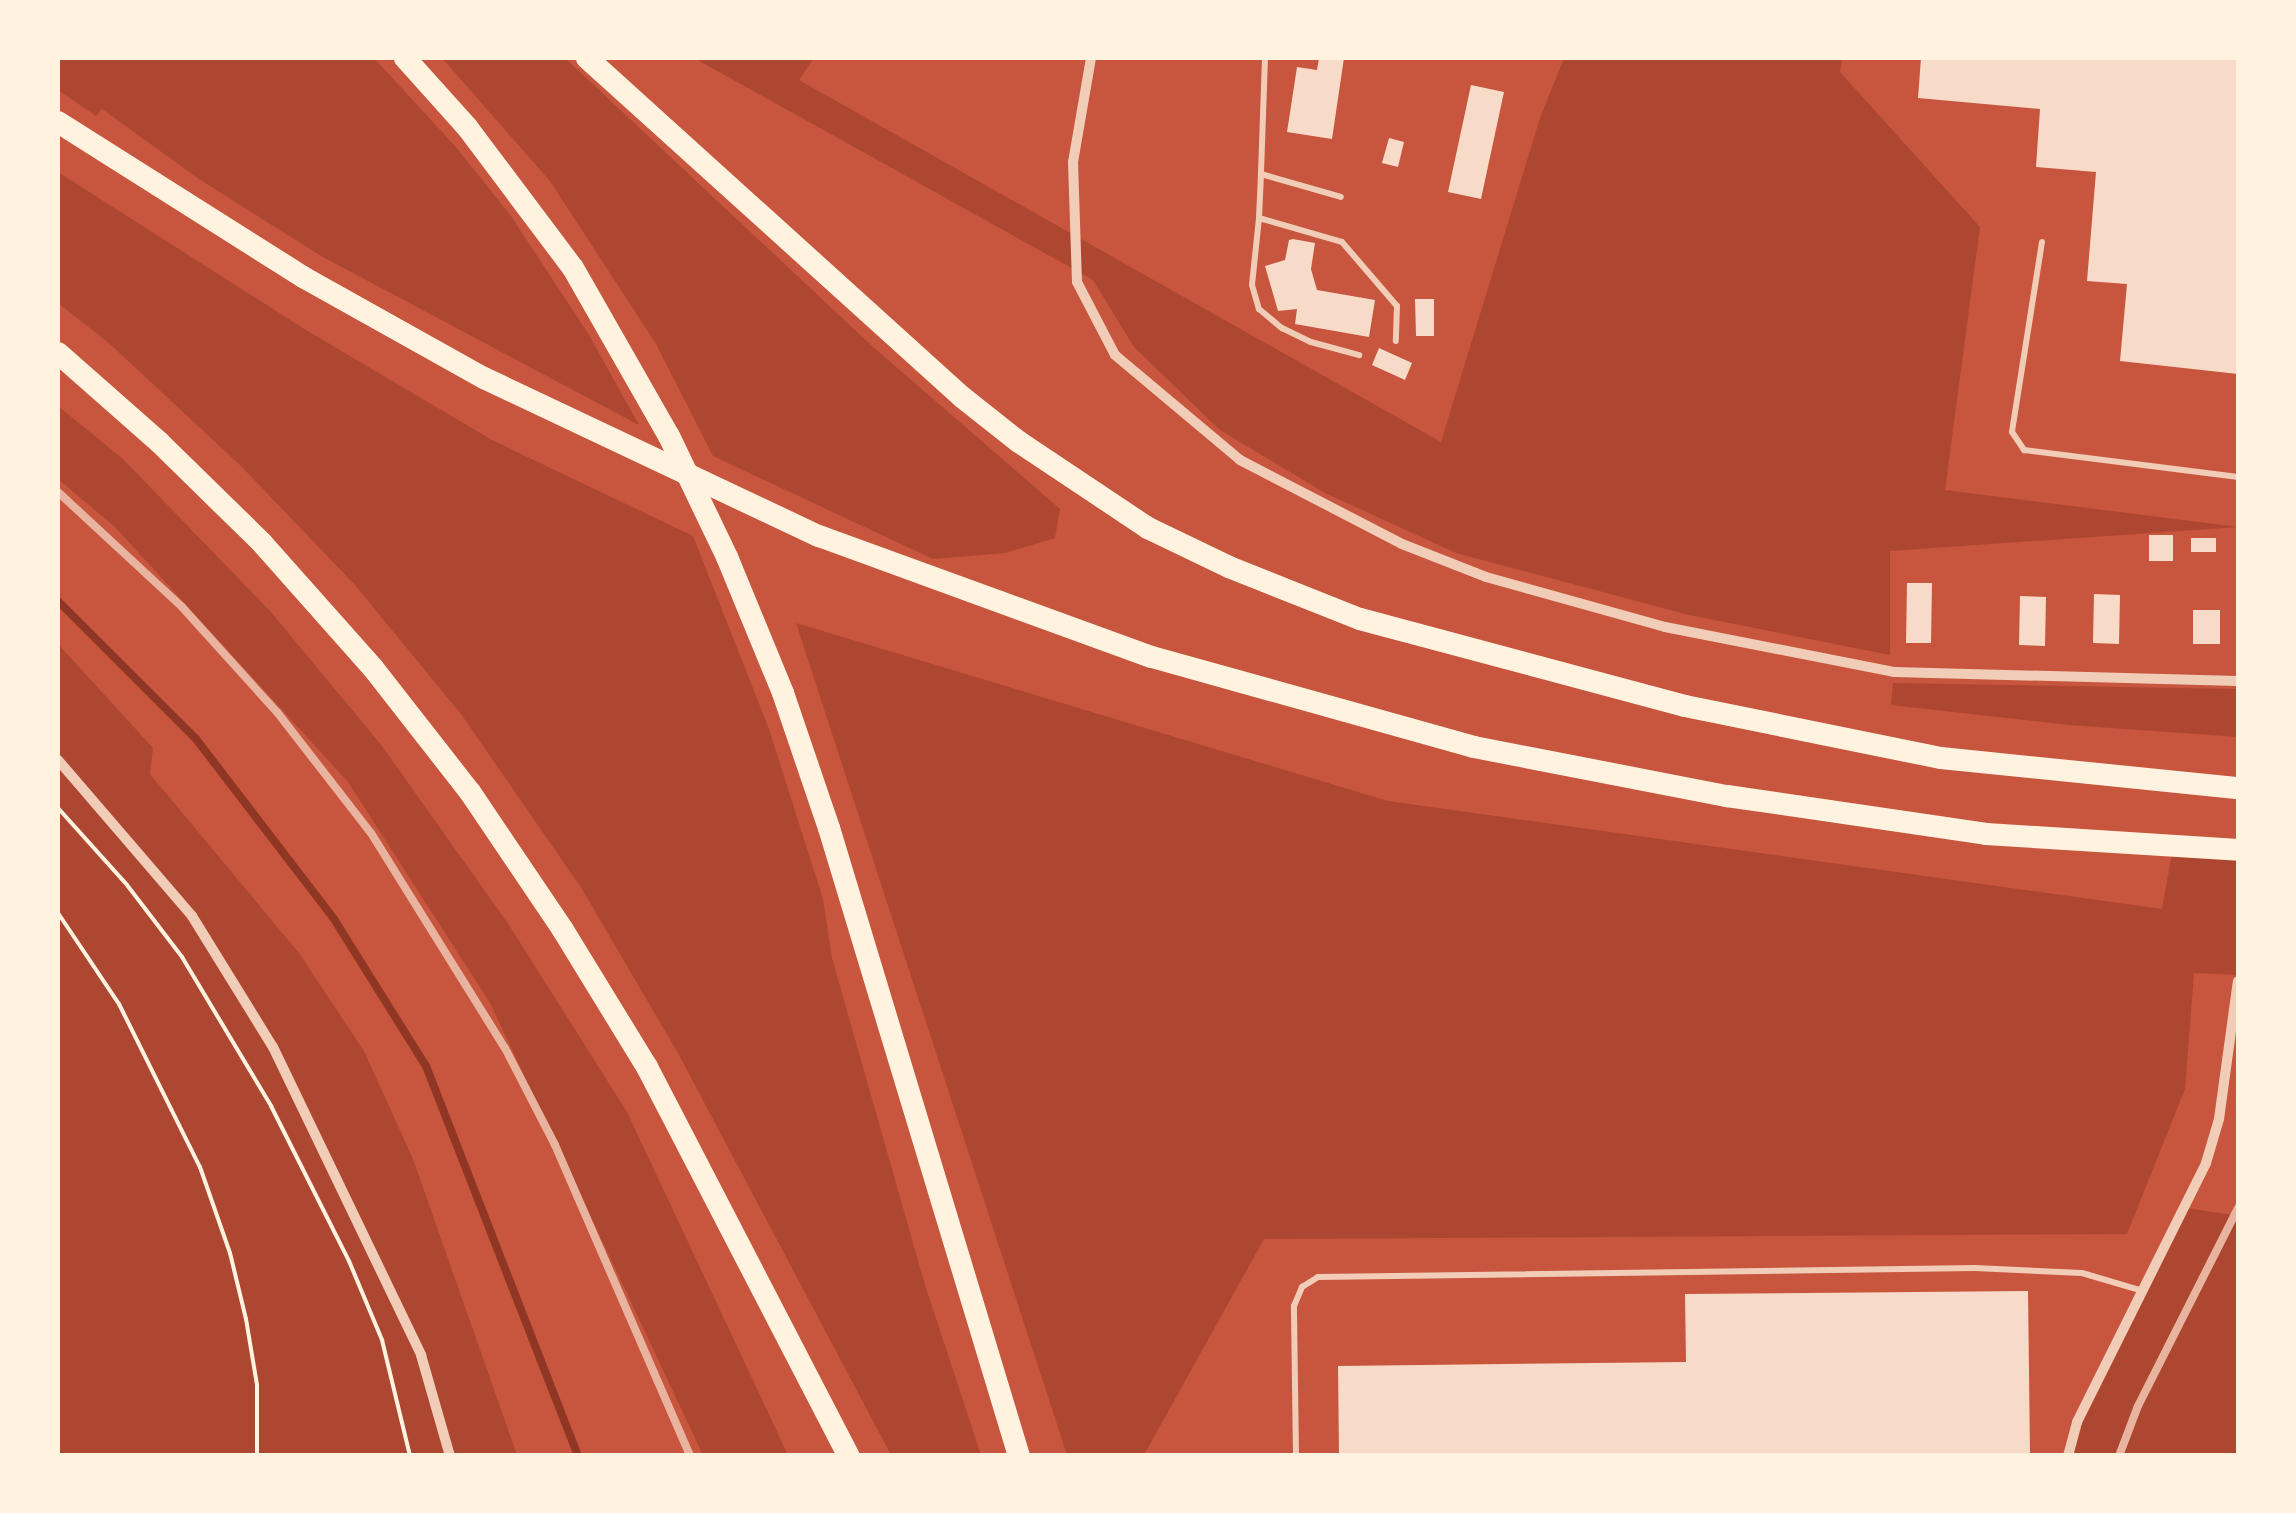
<!DOCTYPE html>
<html>
<head>
<meta charset="utf-8">
<style>
  body { margin:0 }
  #map { position:relative; width:2296px; height:1513px; overflow:hidden; background:#c8553d; font-family:"IBM Plex Sans",sans-serif }
  div>[style] { position:absolute }
  .green>* { inset:0; background:#ae4732 }
  .stream>* { height:8px; margin:-4px; padding:0 4px; transform-origin:4px; border-radius:4px; background:#8f3625 }
  .building>* { inset:0; background:#f7dbc8 }
  .path>* { height:4px; margin:-2px; padding:0 2px; transform-origin:2px; border-radius:2px; background:#fff3e0 }
  .service>* { height:6px; margin:-3px; padding:0 3px; transform-origin:3px; border-radius:3px; background:#f1ccb7 }
  .minor>* { height:10px; margin:-5px; padding:0 5px; transform-origin:5px; border-radius:5px; background:#f1ccb7 }
  .motorway>* { height:22px; margin:-11px; padding:0 11px; transform-origin:11px; border-radius:11px; background:#fff3e0 }
  .rail>* { height:8px; margin:-4px; padding:0 4px; transform-origin:4px; border-radius:4px; background:#e9b49f }
  span { translate:-50% -50%; white-space:nowrap; text-align:center; line-height:1.15; -webkit-text-stroke:9px #fff3e0; paint-order:stroke }
  .frame { position:absolute; inset:0; border:60px solid #fff3e0; pointer-events:none }
</style>
</head>
<body>
<div id="map">
  <div class="green">
    <div style="clip-path:polygon(58px 58px,374px 58px,455px 146px,511px 216px,589px 335px,639px 425px,321px 256px,199px 179px,102px 109px,96px 116px,58px 90px)"></div>
    <div style="clip-path:polygon(442px 58px,565px 58px,872px 346px,1060px 509px,1055px 538px,1005px 553px,933px 559px,713px 456px,656px 344px,550px 181px)"></div>
    <div style="clip-path:polygon(694px 58px,814px 58px,799px 80px,1441px 442px,1540px 118px,1564px 58px,1842px 58px,1840px 72px,1980px 227px,1945px 490px,2238px 527px,1890px 551px,1890px 655px,1689px 615px,1456px 553px,1325px 493px,1220px 430px,1134px 347px,1093px 280px)"></div>
    <div style="clip-path:polygon(58px 172px,306px 330px,492px 440px,693px 536px,769px 729px,823px 899px,832px 958px,925px 1285px,981px 1455px,891px 1455px,679px 1055px,582px 889px,461px 714px,354px 584px,242px 467px,110px 344px,58px 303px)"></div>
    <div style="clip-path:polygon(58px 406px,123px 459px,271px 612px,382px 746px,509px 925px,627px 1112px,788px 1455px,703px 1455px,490px 1003px,348px 782px,115px 527px,58px 479px)"></div>
    <div style="clip-path:polygon(796px 623px,1388px 801px,2162px 909px,2173px 848px,2238px 850px,2238px 975px,2194px 973px,2185px 1089px,2127px 1234px,1264px 1239px,1144px 1455px,1067px 1455px)"></div>
    <div style="clip-path:polygon(58px 644px,153px 748px,150px 774px,299px 953px,364px 1051px,413px 1159px,517px 1455px,58px 1455px)"></div>
    <div style="clip-path:polygon(1893px 683px,2238px 689px,2238px 737px,2069px 725px,1891px 705px)"></div>
    <div style="clip-path:polygon(2187px 1208px,2238px 1216px,2238px 1455px,2068px 1456px,2077px 1422px)"></div>
  </div>
  <div class="stream">
    <div style="left:58px;top:601px;width:195px;rotate:45deg"></div>
    <div style="left:196px;top:739px;width:227px;rotate:52.5deg"></div>
    <div style="left:334px;top:919px;width:173px;rotate:58deg"></div>
    <div style="left:426px;top:1066px;width:419px;rotate:68.7deg"></div>
  </div>
  <div class="building">
    <div style="clip-path:polygon(1319px 58px,1344px 58px,1332px 139px,1287px 132px,1297px 67px,1317px 70px)"></div>
    <div style="clip-path:polygon(1921px 58px,2238px 58px,2238px 374px,2120px 361px,2127px 284px,2087px 281px,2096px 172px,2036px 167px,2040px 109px,1918px 98px)"></div>
    <div style="clip-path:polygon(1471px 85px,1504px 92px,1481px 199px,1448px 192px)"></div>
    <div style="clip-path:polygon(1389px 138px,1404px 142px,1398px 167px,1382px 163px)"></div>
    <div style="clip-path:polygon(1293px 239px,1315px 243px,1311px 269px,1317px 290px,1375px 300px,1369px 337px,1295px 324px,1297px 309px,1278px 311px,1265px 266px,1285px 260px,1289px 240px)"></div>
    <div style="clip-path:polygon(1415px 299px,1434px 299px,1434px 336px,1416px 336px)"></div>
    <div style="clip-path:polygon(1379px 348px,1412px 363px,1405px 380px,1372px 365px)"></div>
    <div style="clip-path:polygon(2149px 535px,2173px 535px,2173px 561px,2149px 561px)"></div>
    <div style="clip-path:polygon(2191px 538px,2216px 538px,2216px 552px,2191px 552px)"></div>
    <div style="clip-path:polygon(1907px 583px,1932px 583px,1931px 643px,1906px 643px)"></div>
    <div style="clip-path:polygon(2094px 594px,2120px 595px,2119px 644px,2093px 643px)"></div>
    <div style="clip-path:polygon(2020px 596px,2046px 597px,2045px 646px,2019px 645px)"></div>
    <div style="clip-path:polygon(2193px 610px,2220px 610px,2220px 644px,2193px 644px)"></div>
    <div style="clip-path:polygon(2028px 1291px,2030px 1453px,1339px 1456px,1338px 1366px,1686px 1362px,1685px 1294px)"></div>
  </div>
  <div class="path">
    <div style="left:58px;top:808px;width:103px;rotate:48.1deg"></div>
    <div style="left:127px;top:885px;width:91px;rotate:52.6deg"></div>
    <div style="left:182px;top:957px;width:174px;rotate:59.1deg"></div>
    <div style="left:271px;top:1106px;width:174px;rotate:63.3deg"></div>
    <div style="left:349px;top:1261px;width:86px;rotate:67.3deg"></div>
    <div style="left:382px;top:1340px;width:119px;rotate:76.4deg"></div>
    <div style="left:58px;top:913px;width:110px;rotate:56.2deg"></div>
    <div style="left:119px;top:1004px;width:182px;rotate:63.6deg"></div>
    <div style="left:200px;top:1167px;width:91px;rotate:70.8deg"></div>
    <div style="left:230px;top:1253px;width:68px;rotate:76.4deg"></div>
    <div style="left:246px;top:1319px;width:67px;rotate:80.5deg"></div>
    <div style="left:257px;top:1385px;width:71px;rotate:90deg"></div>
  </div>
  <div class="service">
    <div style="left:1265px;top:58px;width:116px;rotate:92deg"></div>
    <div style="left:1261px;top:174px;width:83px;rotate:16deg"></div>
    <div style="left:1261px;top:174px;width:44px;rotate:92.6deg"></div>
    <div style="left:1259px;top:218px;width:86px;rotate:16.1deg"></div>
    <div style="left:1342px;top:242px;width:84px;rotate:49.3deg"></div>
    <div style="left:1397px;top:306px;width:35px;rotate:92deg"></div>
    <div style="left:1259px;top:218px;width:67px;rotate:96deg"></div>
    <div style="left:1252px;top:285px;width:25px;rotate:74deg"></div>
    <div style="left:1259px;top:309px;width:30px;rotate:40deg"></div>
    <div style="left:1282px;top:328px;width:32px;rotate:26deg"></div>
    <div style="left:1311px;top:342px;width:50px;rotate:15.2deg"></div>
    <div style="left:2042px;top:242px;width:192px;rotate:99deg"></div>
    <div style="left:2012px;top:432px;width:22px;rotate:56deg"></div>
    <div style="left:2024px;top:450px;width:216px;rotate:7.2deg"></div>
    <div style="left:1296px;top:1456px;width:150px;rotate:-90.8deg"></div>
    <div style="left:1294px;top:1306px;width:21px;rotate:-67deg"></div>
    <div style="left:1302px;top:1287px;width:19px;rotate:-32deg"></div>
    <div style="left:1318px;top:1277px;width:657px;rotate:-0.78deg"></div>
    <div style="left:1975px;top:1268px;width:107px;rotate:2.7deg"></div>
    <div style="left:2082px;top:1273px;width:64px;rotate:16.4deg"></div>
  </div>
  <div class="minor">
    <div style="left:1091px;top:58px;width:106px;rotate:99.8deg"></div>
    <div style="left:1073px;top:162px;width:120px;rotate:88.1deg"></div>
    <div style="left:1077px;top:282px;width:82px;rotate:62.5deg"></div>
    <div style="left:1115px;top:355px;width:163px;rotate:40deg"></div>
    <div style="left:1240px;top:460px;width:182px;rotate:27.4deg"></div>
    <div style="left:1402px;top:544px;width:90px;rotate:21.4deg"></div>
    <div style="left:1486px;top:577px;width:186px;rotate:15.6deg"></div>
    <div style="left:1665px;top:627px;width:233px;rotate:11.1deg"></div>
    <div style="left:1894px;top:672px;width:344px;rotate:1.5deg"></div>
    <div style="left:58px;top:760px;width:206px;rotate:49.3deg"></div>
    <div style="left:192px;top:916px;width:154px;rotate:58.3deg"></div>
    <div style="left:273px;top:1047px;width:342px;rotate:64.3deg"></div>
    <div style="left:421px;top:1355px;width:105px;rotate:74deg"></div>
    <div style="left:2068px;top:1456px;width:35px;rotate:-75deg"></div>
    <div style="left:2077px;top:1422px;width:289px;rotate:-63.5deg"></div>
    <div style="left:2206px;top:1163px;width:46px;rotate:-73.5deg"></div>
    <div style="left:2219px;top:1119px;width:139px;rotate:-82.2deg"></div>
  </div>
  <div class="motorway">
    <div style="left:405px;top:58px;width:93px;rotate:48.1deg"></div>
    <div style="left:467px;top:127px;width:176px;rotate:53.1deg"></div>
    <div style="left:573px;top:268px;width:193px;rotate:60.3deg"></div>
    <div style="left:669px;top:436px;width:134px;rotate:64.4deg"></div>
    <div style="left:727px;top:557px;width:147px;rotate:67.6deg"></div>
    <div style="left:783px;top:693px;width:143px;rotate:71.2deg"></div>
    <div style="left:829px;top:828px;width:656px;rotate:73.17deg"></div>
    <div style="left:587px;top:58px;width:506px;rotate:42.11deg"></div>
    <div style="left:962px;top:397px;width:73px;rotate:38.3deg"></div>
    <div style="left:1019px;top:442px;width:155px;rotate:33.7deg"></div>
    <div style="left:1148px;top:528px;width:90px;rotate:25.7deg"></div>
    <div style="left:1229px;top:567px;width:141px;rotate:21.7deg"></div>
    <div style="left:1360px;top:619px;width:336px;rotate:15deg"></div>
    <div style="left:1685px;top:706px;width:261px;rotate:11.5deg"></div>
    <div style="left:1941px;top:758px;width:299px;rotate:5.8deg"></div>
    <div style="left:58px;top:122px;width:290px;rotate:32.3deg"></div>
    <div style="left:303px;top:277px;width:207px;rotate:29.2deg"></div>
    <div style="left:484px;top:378px;width:370px;rotate:25.3deg"></div>
    <div style="left:819px;top:536px;width:354px;rotate:20deg"></div>
    <div style="left:1152px;top:657px;width:334px;rotate:15.6deg"></div>
    <div style="left:1474px;top:747px;width:258px;rotate:11deg"></div>
    <div style="left:1727px;top:796px;width:262px;rotate:8.3deg"></div>
    <div style="left:1986px;top:834px;width:253px;rotate:3.6deg"></div>
    <div style="left:58px;top:353px;width:135px;rotate:41.4deg"></div>
    <div style="left:159px;top:442px;width:144px;rotate:44.4deg"></div>
    <div style="left:262px;top:543px;width:167px;rotate:48.4deg"></div>
    <div style="left:373px;top:668px;width:157px;rotate:52deg"></div>
    <div style="left:470px;top:792px;width:166px;rotate:56deg"></div>
    <div style="left:563px;top:930px;width:161px;rotate:58.5deg"></div>
    <div style="left:647px;top:1067px;width:438px;rotate:62.6deg"></div>
  </div>
  <div class="rail">
    <div style="left:58px;top:492px;width:169px;rotate:42.8deg"></div>
    <div style="left:182px;top:607px;width:142px;rotate:47.9deg"></div>
    <div style="left:277px;top:712px;width:153px;rotate:52.2deg"></div>
    <div style="left:371px;top:833px;width:253px;rotate:58.1deg"></div>
    <div style="left:505px;top:1048px;width:109px;rotate:62.7deg"></div>
    <div style="left:555px;top:1145px;width:339px;rotate:66.5deg"></div>
    <div style="left:2119px;top:1456px;width:53px;rotate:-69.2deg"></div>
    <div style="left:2138px;top:1406px;width:222px;rotate:-63.2deg"></div>
  </div>
  <div class="frame"></div>
</div>
</body>
</html>
